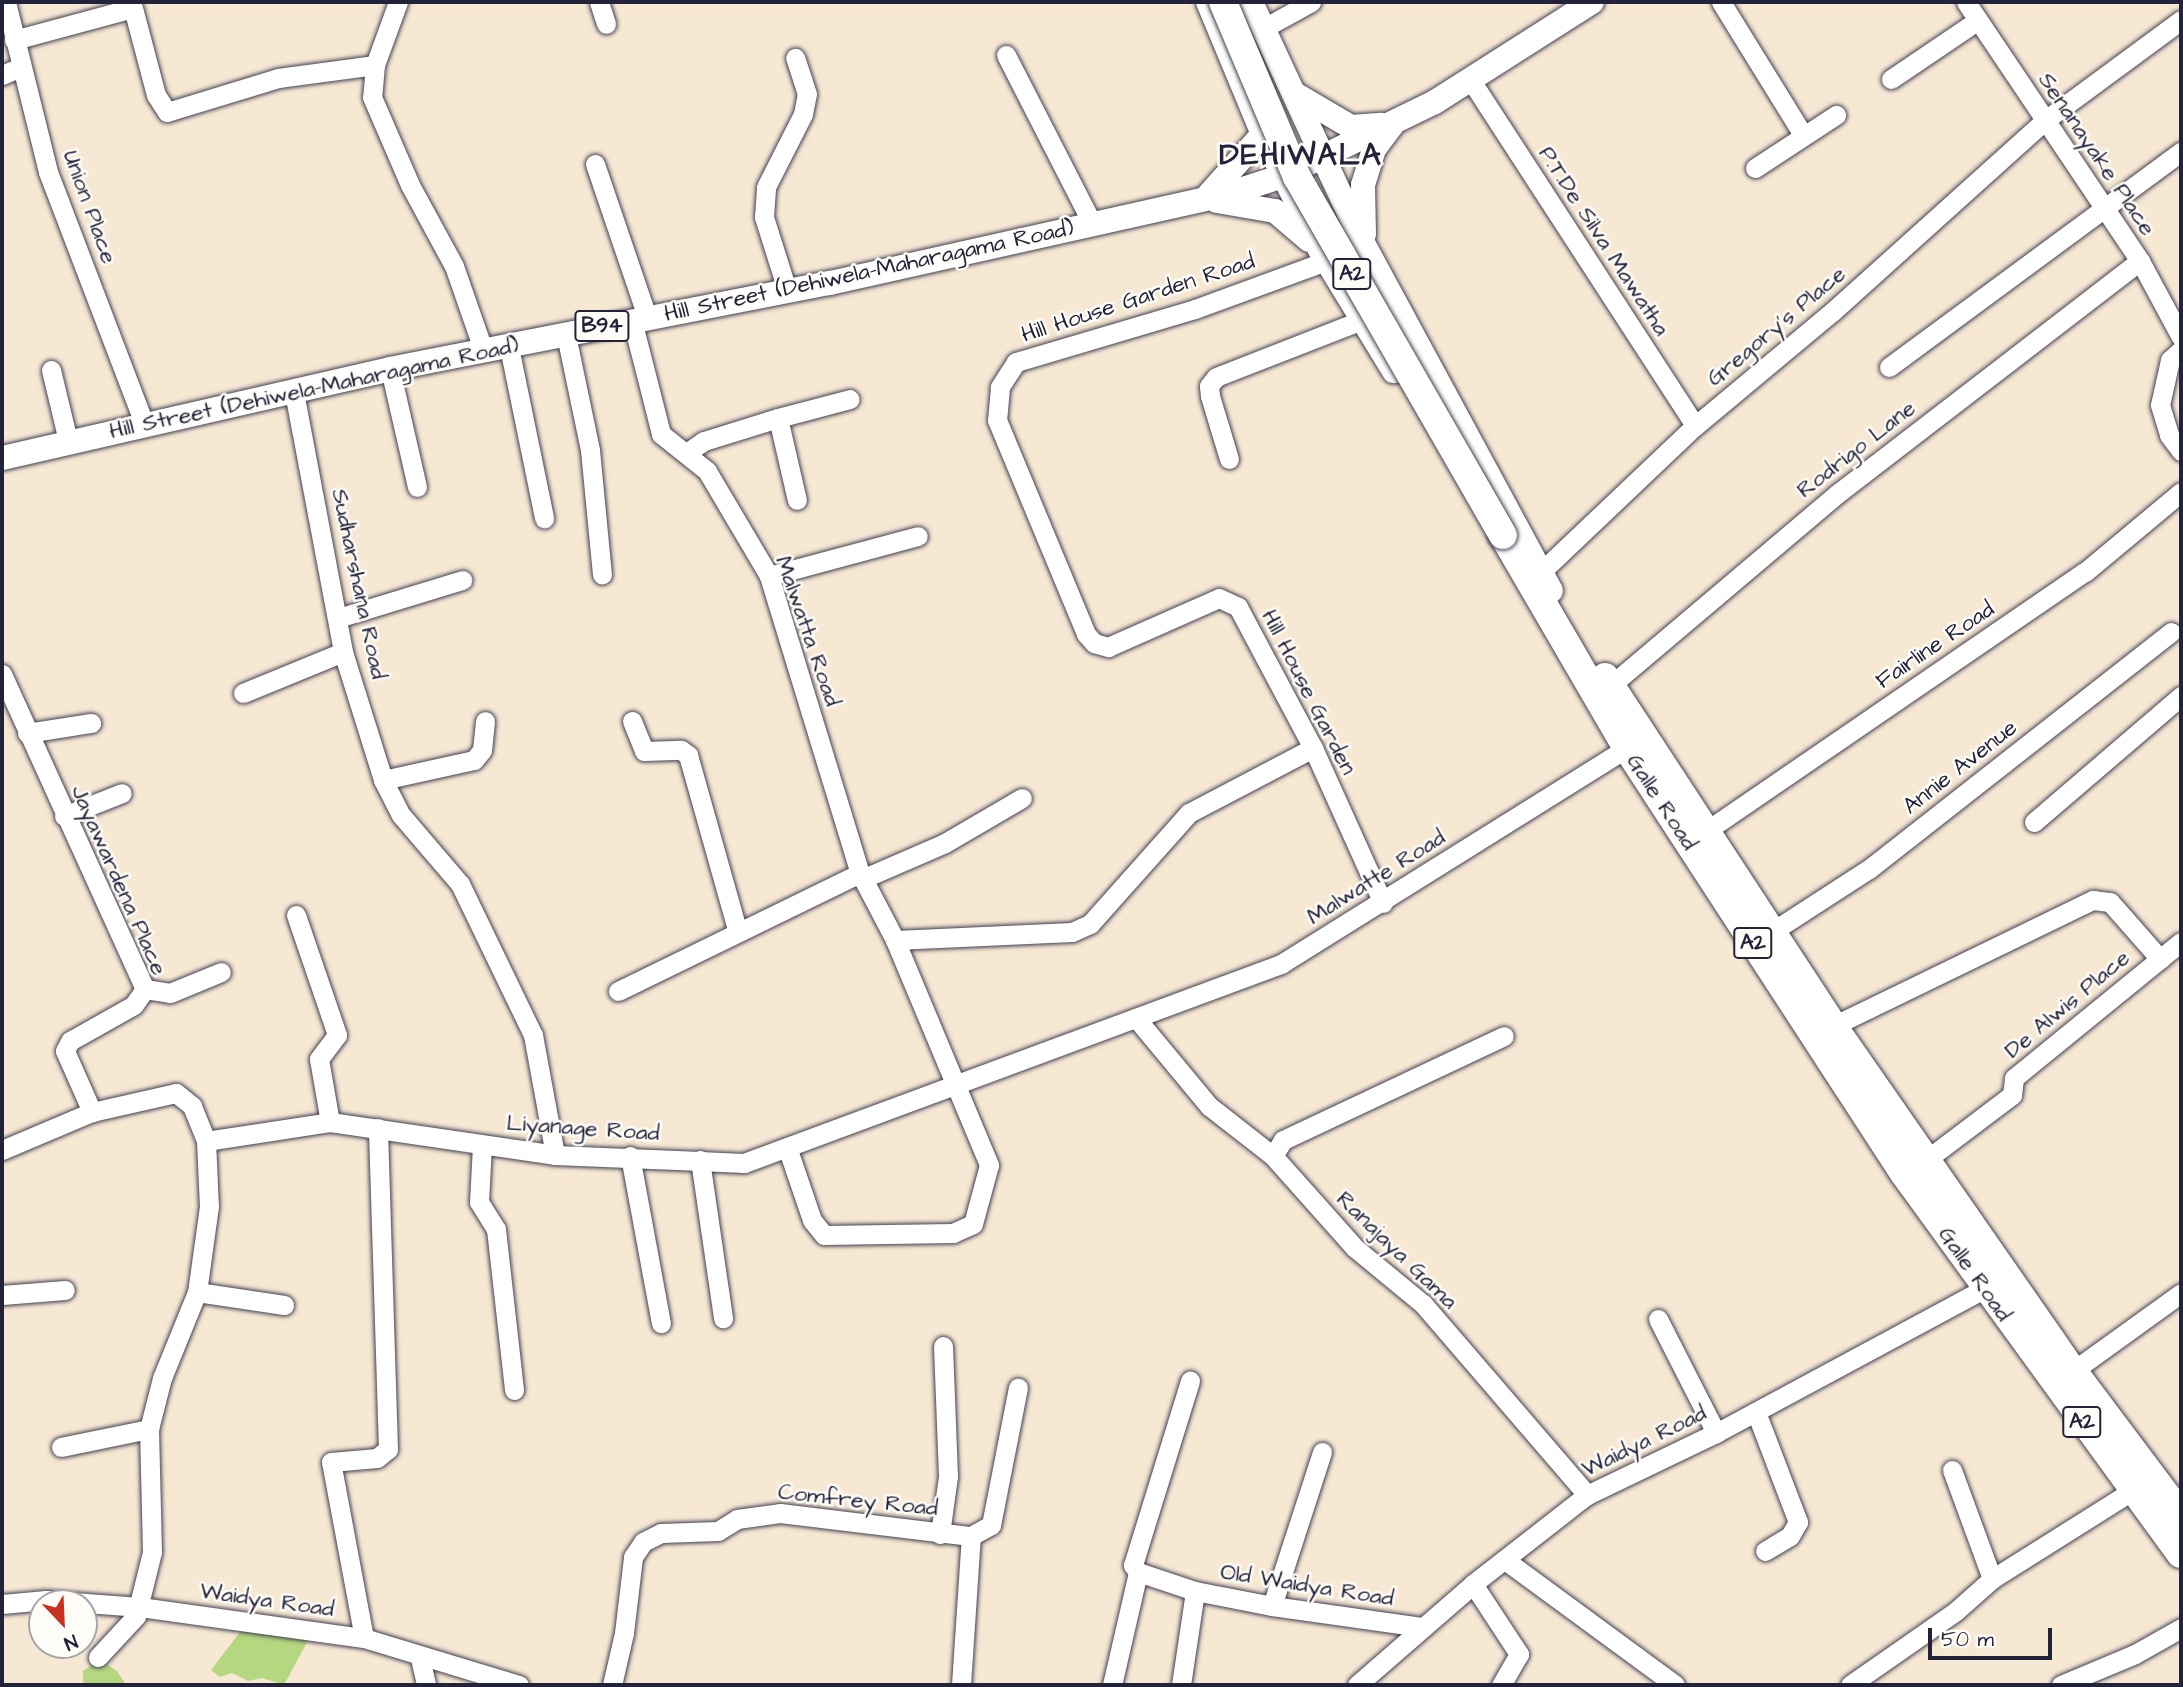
<!DOCTYPE html>
<html>
<head>
<meta charset="utf-8">
<style>
  body { margin:0 }
  #map { position:relative; width:2183px; height:1687px; overflow:hidden; background:#f7e8d4; font-family:"Architects Daughter",sans-serif }
  div>[style] { position:absolute }
  [style*='--x'] { left:calc(var(--x)*1px); top:calc(var(--y)*1px); width:calc(var(--w)*1px); rotate:calc(var(--a)*1deg) }
  .green>* { inset:0; background:#b5d780 }
  .roads { filter:drop-shadow(0 0 2px #424052) drop-shadow(0 0 2px #424052) }
  .minor>* { height:19px; margin:-9.5px; padding:0 9.5px; transform-origin:9.5px; border-radius:9.5px; background:#fff }
  .major>* { height:24px; margin:-12px; padding:0 12px; transform-origin:12px; border-radius:12px; background:#fff }
  .highway>* { height:28px; margin:-14px; padding:0 14px; transform-origin:14px; border-radius:14px; background:#fff }
  .bridges { filter:drop-shadow(0 0 2px #424052) drop-shadow(0 0 2px #424052) }
  .highway-bridge>* { height:28px; margin:-14px; padding:0 14px; transform-origin:14px; border-radius:14px; background:#fff }
  span { translate:-50% -50%; white-space:nowrap; text-align:center; line-height:1.15; -webkit-text-stroke:5px #fdfcf7; paint-order:stroke }
  .shield-label span { padding:2px 5px; background:#fdfcf7; border:2px solid; border-radius:5px; -webkit-text-stroke-width:0 }
  .shield-label { font-size:21px; color:#22223b; font-weight:700 }
  .street-label { font-size:23px; color:#22223b }
  .district-label { font-size:30px; color:#22223b; font-weight:700; letter-spacing:2px }
  .frame { position:absolute; inset:0; border:4px solid #22223b; pointer-events:none }
  .north { position:absolute; left:28px; top:1589px; width:70px; height:70px; box-sizing:border-box; background:#fdfcf7; border:2px solid #a5a5ac; border-radius:50%; rotate:157deg; font-size:19px; font-weight:700; line-height:28px; text-align:center; color:#22223b }
  .north::after { content:''; display:block; margin:auto; width:24px; height:32px; background:#c8321e; clip-path:polygon(50% 0,100% 100%,50% 72%,0 100%) }
  .scale { position:absolute; left:1928px; top:1628px; width:124px; height:32px; box-sizing:border-box; border:4px solid #22223b; border-top:0; padding-left:9px; font-size:21px; line-height:24px; white-space:nowrap; color:#22223b; -webkit-text-stroke:5px #fdfcf7; paint-order:stroke }
</style>
</head>
<body>
<div id="map">
  <div class="green">
    <div style="clip-path:polygon(247px 1623px,312px 1633px,284px 1685px,262px 1678px,248px 1681px,232px 1673px,220px 1677px,211px 1670px)"></div>
    <div style="clip-path:polygon(100px 1660px,117px 1671px,126px 1685px,83px 1685px,83px 1671px)"></div>
  </div>
  <div class="roads">
    <div class="minor">
      <div style="--x:6;--y:2;--w:175;--a:76.1"></div>
      <div style="--x:48;--y:172;--w:270;--a:69.1"></div>
      <div style="--x:398;--y:2;--w:67;--a:110.1"></div>
      <div style="--x:375;--y:65;--w:32;--a:95"></div>
      <div style="--x:372;--y:97;--w:96;--a:66.6"></div>
      <div style="--x:410;--y:185;--w:92;--a:61.5"></div>
      <div style="--x:454;--y:266;--w:91;--a:70.8"></div>
      <div style="--x:599;--y:2;--w:23;--a:72"></div>
      <div style="--x:1721;--y:2;--w:156;--a:58.3"></div>
      <div style="--x:1966;--y:2;--w:312;--a:56.1"></div>
      <div style="--x:2140;--y:261;--w:86;--a:61.7"></div>
      <div style="--x:1264;--y:28;--w:54;--a:-29"></div>
      <div style="--x:14;--y:40;--w:123;--a:-15.1"></div>
      <div style="--x:133;--y:8;--w:90;--a:75.2"></div>
      <div style="--x:156;--y:95;--w:20;--a:57"></div>
      <div style="--x:167;--y:112;--w:116;--a:-17"></div>
      <div style="--x:278;--y:78;--w:98;--a:-7.6"></div>
      <div style="--x:1006;--y:55;--w:191;--a:62.9"></div>
      <div style="--x:2;--y:75;--w:21;--a:-23"></div>
      <div style="--x:1891;--y:79;--w:105;--a:-34.1"></div>
      <div style="--x:1472;--y:82;--w:410;--a:57"></div>
      <div style="--x:595;--y:164;--w:162;--a:71.2"></div>
      <div style="--x:1755;--y:168;--w:97;--a:-33.2"></div>
      <div style="--x:1326;--y:261;--w:140;--a:159.9"></div>
      <div style="--x:1195;--y:309;--w:187;--a:163.5"></div>
      <div style="--x:1016;--y:362;--w:30;--a:123"></div>
      <div style="--x:1000;--y:387;--w:33;--a:95"></div>
      <div style="--x:997;--y:420;--w:232;--a:67.4"></div>
      <div style="--x:1086;--y:634;--w:12;--a:48"></div>
      <div style="--x:1094;--y:643;--w:15;--a:16"></div>
      <div style="--x:1108;--y:647;--w:121;--a:-23.8"></div>
      <div style="--x:1219;--y:598;--w:21;--a:25"></div>
      <div style="--x:1238;--y:607;--w:160;--a:62"></div>
      <div style="--x:1313;--y:748;--w:170;--a:65.7"></div>
      <div style="--x:787;--y:290;--w:77;--a:-107.5"></div>
      <div style="--x:764;--y:217;--w:30;--a:-86"></div>
      <div style="--x:766;--y:187;--w:82;--a:-63.1"></div>
      <div style="--x:803;--y:114;--w:20;--a:-79"></div>
      <div style="--x:807;--y:94;--w:38;--a:-108"></div>
      <div style="--x:632;--y:320;--w:118;--a:75.7"></div>
      <div style="--x:661;--y:434;--w:59;--a:38.8"></div>
      <div style="--x:707;--y:471;--w:122;--a:59.4"></div>
      <div style="--x:769;--y:576;--w:311;--a:73"></div>
      <div style="--x:860;--y:873;--w:76;--a:62.4"></div>
      <div style="--x:895;--y:940;--w:244;--a:67.3"></div>
      <div style="--x:989;--y:1165;--w:61;--a:105.2"></div>
      <div style="--x:973;--y:1224;--w:22;--a:156"></div>
      <div style="--x:953;--y:1233;--w:129;--a:179.1"></div>
      <div style="--x:824;--y:1235;--w:19;--a:-129"></div>
      <div style="--x:812;--y:1220;--w:77;--a:-108.9"></div>
      <div style="--x:566;--y:335;--w:117;--a:78.2"></div>
      <div style="--x:590;--y:450;--w:125;--a:84.5"></div>
      <div style="--x:509;--y:347;--w:175;--a:78.4"></div>
      <div style="--x:2181;--y:350;--w:15;--a:138"></div>
      <div style="--x:2170;--y:360;--w:46;--a:102.5"></div>
      <div style="--x:2160;--y:405;--w:31;--a:73"></div>
      <div style="--x:2169;--y:435;--w:20;--a:53"></div>
      <div style="--x:1889;--y:367;--w:363;--a:-36.4"></div>
      <div style="--x:390;--y:369;--w:121;--a:77.1"></div>
      <div style="--x:51;--y:370;--w:73;--a:76.5"></div>
      <div style="--x:294;--y:392;--w:265;--a:79.3"></div>
      <div style="--x:343;--y:652;--w:134;--a:72.6"></div>
      <div style="--x:383;--y:780;--w:39;--a:63"></div>
      <div style="--x:401;--y:815;--w:91;--a:49.5"></div>
      <div style="--x:460;--y:884;--w:168;--a:64.2"></div>
      <div style="--x:533;--y:1035;--w:122;--a:79.6"></div>
      <div style="--x:778;--y:418;--w:74;--a:-14.8"></div>
      <div style="--x:688;--y:452;--w:19;--a:-35"></div>
      <div style="--x:704;--y:441;--w:77;--a:-17.3"></div>
      <div style="--x:778;--y:418;--w:84;--a:77"></div>
      <div style="--x:1229;--y:459;--w:66;--a:-106.8"></div>
      <div style="--x:1210;--y:396;--w:10;--a:-96"></div>
      <div style="--x:1209;--y:386;--w:11;--a:-52"></div>
      <div style="--x:1216;--y:377;--w:157;--a:-21.3"></div>
      <div style="--x:1543;--y:570;--w:209;--a:-43.5"></div>
      <div style="--x:1695;--y:426;--w:178;--a:-39.8"></div>
      <div style="--x:1832;--y:312;--w:285;--a:-42"></div>
      <div style="--x:2044;--y:121;--w:170;--a:-36.4"></div>
      <div style="--x:769;--y:576;--w:154;--a:-15"></div>
      <div style="--x:338;--y:618;--w:130;--a:-17"></div>
      <div style="--x:2;--y:674;--w:346;--a:65.6"></div>
      <div style="--x:145;--y:989;--w:19;--a:125"></div>
      <div style="--x:134;--y:1005;--w:73;--a:150.6"></div>
      <div style="--x:70;--y:1041;--w:11;--a:117"></div>
      <div style="--x:65;--y:1051;--w:67;--a:66.1"></div>
      <div style="--x:1611;--y:685;--w:296;--a:-40.2"></div>
      <div style="--x:1837;--y:494;--w:382;--a:-37.6"></div>
      <div style="--x:243;--y:693;--w:108;--a:-22.3"></div>
      <div style="--x:632;--y:721;--w:32;--a:68"></div>
      <div style="--x:644;--y:751;--w:37;--a:-2"></div>
      <div style="--x:681;--y:750;--w:9;--a:36"></div>
      <div style="--x:688;--y:755;--w:181;--a:74.3"></div>
      <div style="--x:27;--y:733;--w:65;--a:-8.9"></div>
      <div style="--x:383;--y:780;--w:93;--a:-12.4"></div>
      <div style="--x:474;--y:760;--w:13;--a:-51"></div>
      <div style="--x:482;--y:750;--w:29;--a:-84"></div>
      <div style="--x:64;--y:816;--w:62;--a:-21.6"></div>
      <div style="--x:2034;--y:822;--w:194;--a:-40.6"></div>
      <div style="--x:1709;--y:829;--w:455;--a:-34.4"></div>
      <div style="--x:2085;--y:572;--w:125;--a:-39.8"></div>
      <div style="--x:862;--y:879;--w:90;--a:-23.4"></div>
      <div style="--x:945;--y:843;--w:89;--a:-30.3"></div>
      <div style="--x:296;--y:915;--w:127;--a:71.1"></div>
      <div style="--x:337;--y:1035;--w:30;--a:127"></div>
      <div style="--x:319;--y:1059;--w:64;--a:80.1"></div>
      <div style="--x:1773;--y:931;--w:114;--a:-32.9"></div>
      <div style="--x:1869;--y:869;--w:384;--a:-38.1"></div>
      <div style="--x:895;--y:940;--w:177;--a:-2.6"></div>
      <div style="--x:1072;--y:932;--w:20;--a:-24"></div>
      <div style="--x:1090;--y:924;--w:149;--a:-48.3"></div>
      <div style="--x:1189;--y:813;--w:140;--a:-27.7"></div>
      <div style="--x:145;--y:989;--w:25;--a:9"></div>
      <div style="--x:170;--y:993;--w:55;--a:-22.4"></div>
      <div style="--x:618;--y:991;--w:269;--a:-26"></div>
      <div style="--x:1136;--y:1018;--w:114;--a:50.3"></div>
      <div style="--x:1209;--y:1106;--w:81;--a:38"></div>
      <div style="--x:1273;--y:1156;--w:123;--a:48.3"></div>
      <div style="--x:1355;--y:1248;--w:88;--a:39.5"></div>
      <div style="--x:1423;--y:1304;--w:252;--a:49.3"></div>
      <div style="--x:1833;--y:1026;--w:289;--a:-25.9"></div>
      <div style="--x:2093;--y:900;--w:17;--a:7"></div>
      <div style="--x:2110;--y:902;--w:76;--a:48.7"></div>
      <div style="--x:206;--y:1141;--w:125;--a:-8.7"></div>
      <div style="--x:330;--y:1122;--w:227;--a:8.3"></div>
      <div style="--x:555;--y:1155;--w:189;--a:2.4"></div>
      <div style="--x:744;--y:1163;--w:573;--a:-20.33"></div>
      <div style="--x:1281;--y:964;--w:408;--a:-32"></div>
      <div style="--x:482;--y:1145;--w:57;--a:93"></div>
      <div style="--x:479;--y:1202;--w:32;--a:58"></div>
      <div style="--x:496;--y:1229;--w:162;--a:83.6"></div>
      <div style="--x:2;--y:1150;--w:98;--a:-22.9"></div>
      <div style="--x:92;--y:1112;--w:86;--a:-12.7"></div>
      <div style="--x:176;--y:1093;--w:21;--a:39"></div>
      <div style="--x:192;--y:1106;--w:38;--a:68"></div>
      <div style="--x:206;--y:1141;--w:65;--a:87.4"></div>
      <div style="--x:209;--y:1206;--w:87;--a:97.9"></div>
      <div style="--x:197;--y:1292;--w:93;--a:112.1"></div>
      <div style="--x:162;--y:1378;--w:53;--a:104.3"></div>
      <div style="--x:149;--y:1429;--w:123;--a:88.6"></div>
      <div style="--x:152;--y:1552;--w:66;--a:104"></div>
      <div style="--x:136;--y:1616;--w:56;--a:132.8"></div>
      <div style="--x:630;--y:1156;--w:170;--a:79.5"></div>
      <div style="--x:1273;--y:1156;--w:19;--a:-58"></div>
      <div style="--x:1283;--y:1140;--w:244;--a:-25.2"></div>
      <div style="--x:700;--y:1160;--w:160;--a:81.7"></div>
      <div style="--x:1926;--y:1160;--w:108;--a:-37.1"></div>
      <div style="--x:2012;--y:1095;--w:17;--a:-83"></div>
      <div style="--x:2014;--y:1078;--w:215;--a:-39.2"></div>
      <div style="--x:197;--y:1292;--w:88;--a:8.5"></div>
      <div style="--x:2;--y:1295;--w:63;--a:-4.5"></div>
      <div style="--x:1658;--y:1319;--w:128;--a:63"></div>
      <div style="--x:2073;--y:1371;--w:133;--a:-35.8"></div>
      <div style="--x:1756;--y:1412;--w:118;--a:69.1"></div>
      <div style="--x:1798;--y:1522;--w:16;--a:120"></div>
      <div style="--x:1790;--y:1536;--w:29;--a:149"></div>
      <div style="--x:61;--y:1447;--w:90;--a:-11.6"></div>
      <div style="--x:1952;--y:1470;--w:116;--a:69.8"></div>
      <div style="--x:940;--y:1534;--w:59;--a:-82.1"></div>
      <div style="--x:948;--y:1476;--w:130;--a:-92.2"></div>
      <div style="--x:1505;--y:1560;--w:211;--a:36.3"></div>
      <div style="--x:1138;--y:1572;--w:60;--a:18.4"></div>
      <div style="--x:1195;--y:1591;--w:78;--a:11"></div>
      <div style="--x:1272;--y:1606;--w:151;--a:8"></div>
      <div style="--x:1473;--y:1584;--w:84;--a:56.7"></div>
      <div style="--x:1519;--y:1654;--w:36;--a:120"></div>
      <div style="--x:2;--y:1604;--w:44;--a:-5.2"></div>
      <div style="--x:46;--y:1600;--w:94;--a:4.3"></div>
      <div style="--x:140;--y:1607;--w:226;--a:7.9"></div>
      <div style="--x:364;--y:1638;--w:162;--a:16.9"></div>
      <div style="--x:1272;--y:1606;--w:162;--a:-72"></div>
      <div style="--x:364;--y:1638;--w:179;--a:-100.6"></div>
      <div style="--x:331;--y:1462;--w:46;--a:-5"></div>
      <div style="--x:377;--y:1458;--w:14;--a:-39"></div>
      <div style="--x:388;--y:1449;--w:321;--a:-91.8"></div>
      <div style="--x:420;--y:1658;--w:28;--a:77"></div>
      <div style="--x:612;--y:1685;--w:53;--a:-77"></div>
      <div style="--x:624;--y:1633;--w:77;--a:-83.2"></div>
      <div style="--x:633;--y:1557;--w:18;--a:-56"></div>
      <div style="--x:643;--y:1542;--w:20;--a:-27"></div>
      <div style="--x:661;--y:1533;--w:57;--a:-2"></div>
      <div style="--x:718;--y:1531;--w:22;--a:-32"></div>
      <div style="--x:737;--y:1519;--w:43;--a:-7.9"></div>
      <div style="--x:780;--y:1513;--w:192;--a:6.9"></div>
      <div style="--x:971;--y:1536;--w:23;--a:-29"></div>
      <div style="--x:991;--y:1525;--w:140;--a:-78.9"></div>
      <div style="--x:961;--y:1685;--w:149;--a:-86.2"></div>
      <div style="--x:1112;--y:1685;--w:116;--a:-77"></div>
      <div style="--x:1138;--y:1572;--w:9;--a:-126"></div>
      <div style="--x:1133;--y:1565;--w:193;--a:-72.8"></div>
      <div style="--x:1181;--y:1685;--w:95;--a:-81.5"></div>
      <div style="--x:1357;--y:1685;--w:154;--a:-41"></div>
      <div style="--x:1473;--y:1584;--w:145;--a:-38"></div>
      <div style="--x:1587;--y:1495;--w:143;--a:-25.7"></div>
      <div style="--x:1716;--y:1433;--w:320;--a:-28.3"></div>
      <div style="--x:1850;--y:1685;--w:129;--a:-34.9"></div>
      <div style="--x:1956;--y:1611;--w:48;--a:-41.6"></div>
      <div style="--x:1992;--y:1579;--w:165;--a:-32.2"></div>
      <div style="--x:2061;--y:1685;--w:80;--a:-22.7"></div>
      <div style="--x:2135;--y:1654;--w:53;--a:-29.5"></div>
    </div>
    <div class="major">
      <div style="--x:1208;--y:2;--w:143;--a:67.4"></div>
      <div style="--x:1263;--y:134;--w:129;--a:63.8"></div>
      <div style="--x:1320;--y:250;--w:142;--a:58.6"></div>
      <div style="--x:1251;--y:2;--w:268;--a:65.1"></div>
      <div style="--x:1364;--y:245;--w:393;--a:61.6"></div>
      <div style="--x:1295;--y:94;--w:65;--a:30.5"></div>
      <div style="--x:1351;--y:127;--w:31;--a:-4"></div>
      <div style="--x:1206;--y:198;--w:86;--a:-48.3"></div>
      <div style="--x:1217;--y:201;--w:59;--a:9.8"></div>
      <div style="--x:1275;--y:211;--w:45;--a:40.5"></div>
      <div style="--x:1364;--y:234;--w:49;--a:-91.2"></div>
      <div style="--x:1363;--y:185;--w:38;--a:-73"></div>
      <div style="--x:1374;--y:149;--w:31;--a:-53"></div>
      <div style="--x:2;--y:458;--w:398;--a:-12.9"></div>
      <div style="--x:390;--y:369;--w:448;--a:-11.1"></div>
      <div style="--x:830;--y:283;--w:411;--a:-12.6"></div>
      <div style="--x:1231;--y:193;--w:55;--a:-18.1"></div>
      <div style="--x:1283;--y:176;--w:169;--a:-26"></div>
      <div style="--x:1435;--y:102;--w:186;--a:-32.5"></div>
    </div>
    <div class="highway">
      <div style="--x:1503;--y:535;--w:246;--a:59.8"></div>
      <div style="--x:1627;--y:748;--w:506;--a:56.94"></div>
      <div style="--x:1903;--y:1172;--w:472;--a:54"></div>
      <div style="--x:1605;--y:677;--w:417;--a:56.8"></div>
      <div style="--x:1833;--y:1026;--w:420;--a:55.2"></div>
      <div style="--x:2073;--y:1371;--w:180;--a:53.1"></div>
    </div>
  </div>
  <div class="bridges">
    <div class="highway-bridge">
      <div style="--x:1223;--y:2;--w:190;--a:67.1"></div>
      <div style="--x:1297;--y:177;--w:413;--a:60.1"></div>
    </div>
  </div>
  <div class="shield-label">
    <span style="left:1352px;top:274px">A2</span>
    <span style="left:602px;top:326px">B94</span>
    <span style="left:1753px;top:943px">A2</span>
    <span style="left:2082px;top:1422px">A2</span>
  </div>
  <div class="street-label">
    <span style="left:2097px;top:154px;rotate:56deg">Senanayake Place</span>
    <span style="left:90px;top:207px;rotate:70deg">Union Place</span>
    <span style="left:1604px;top:241px;rotate:57deg">P.T.De Silva Mawatha</span>
    <span style="left:869px;top:271px;rotate:-12deg">Hill Street (Dehiwela-Maharagama Road)</span>
    <span style="left:1138px;top:298px;rotate:-18deg">Hill House Garden Road</span>
    <span style="left:1776px;top:326px;rotate:-40deg">Gregory's Place</span>
    <span style="left:314px;top:388px;rotate:-12deg">Hill Street (Dehiwela-Maharagama Road)</span>
    <span style="left:1856px;top:449px;rotate:-38deg">Rodrigo Lane</span>
    <span style="left:359px;top:584px;rotate:78deg">Sudharshana Road</span>
    <span style="left:808px;top:631px;rotate:71deg">Malwatta Road</span>
    <span style="left:1935px;top:645px;rotate:-34deg">Fairline Road</span>
    <span style="left:1309px;top:692px;rotate:63deg">Hill House Garden</span>
    <span style="left:1960px;top:767px;rotate:-38deg">Annie Avenue</span>
    <span style="left:1662px;top:802px;rotate:57deg">Galle Road</span>
    <span style="left:1376px;top:877px;rotate:-32deg">Malwatte Road</span>
    <span style="left:119px;top:880px;rotate:66deg">Jayawardena Place</span>
    <span style="left:2067px;top:1004px;rotate:-40deg">De Alwis Place</span>
    <span style="left:583px;top:1128px;rotate:4deg">Liyanage Road</span>
    <span style="left:1397px;top:1250px;rotate:44deg">Ranajaya Gama</span>
    <span style="left:1975px;top:1274px;rotate:55deg">Galle Road</span>
    <span style="left:1644px;top:1441px;rotate:-26deg">Waidya Road</span>
    <span style="left:858px;top:1500px;rotate:6deg">Comfrey Road</span>
    <span style="left:1307px;top:1585px;rotate:9deg">Old Waidya Road</span>
    <span style="left:267px;top:1600px;rotate:8deg">Waidya Road</span>
  </div>
  <div class="district-label">
    <span style="left:1301px;top:155px">DEHIWALA</span>
  </div>
  <div class="frame"></div>
  <div class="north">N</div>
  <div class="scale">50 m</div>
</div>
</body>
</html>
